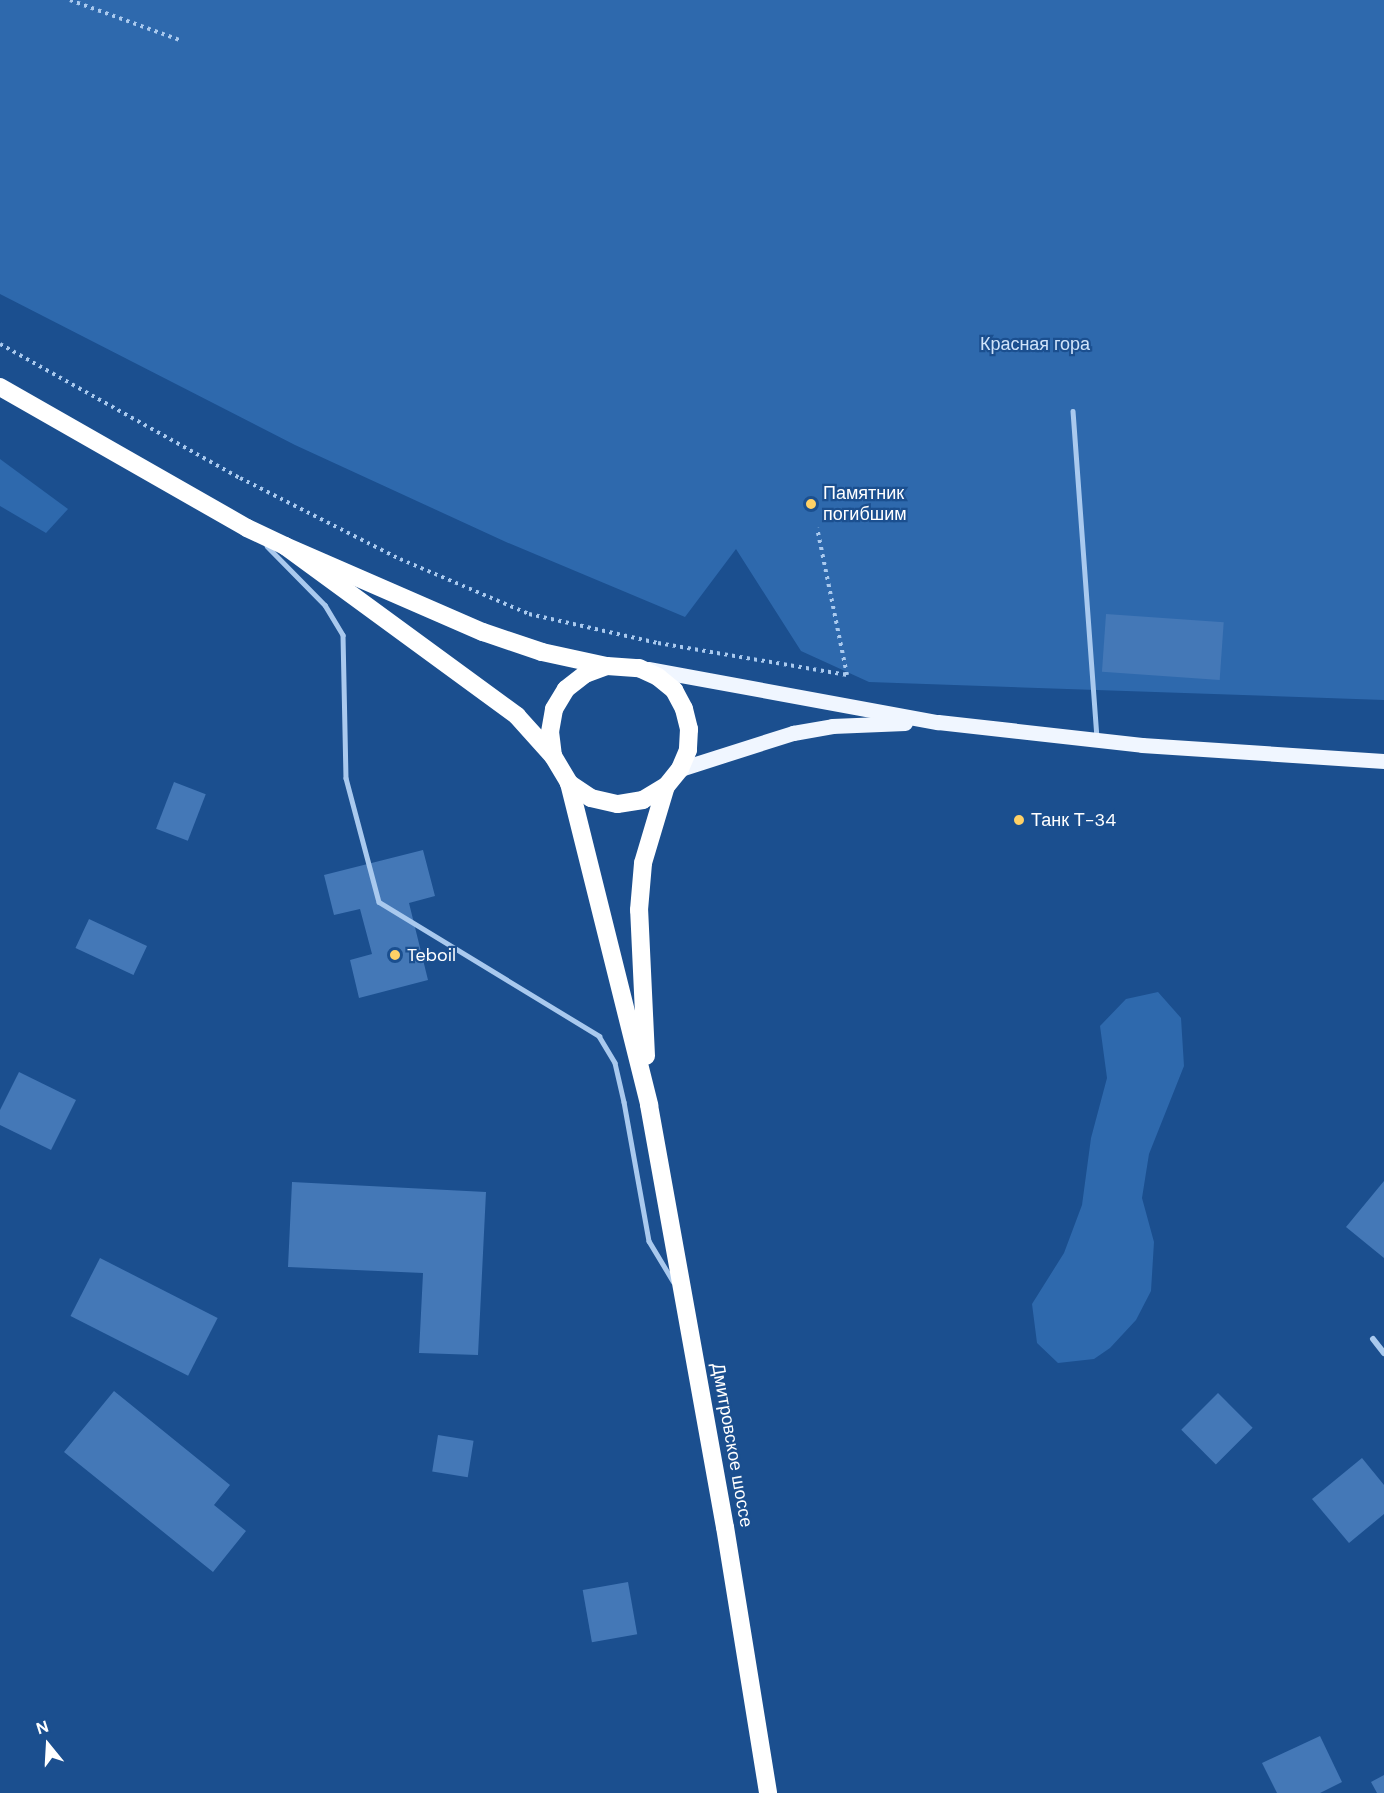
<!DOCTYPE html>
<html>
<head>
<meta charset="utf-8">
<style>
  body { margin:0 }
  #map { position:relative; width:1384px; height:1793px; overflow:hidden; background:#1b4f8f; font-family:"DM Sans",sans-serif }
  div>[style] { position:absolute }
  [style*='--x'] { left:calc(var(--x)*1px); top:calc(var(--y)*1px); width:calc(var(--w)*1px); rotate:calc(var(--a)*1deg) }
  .green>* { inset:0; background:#2e69ad }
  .building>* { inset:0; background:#4478b7; transform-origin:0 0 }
  .path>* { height:4px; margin-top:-2px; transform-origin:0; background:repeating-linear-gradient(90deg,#a9c9ee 0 3px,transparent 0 7.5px) }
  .lane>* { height:4.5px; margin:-2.25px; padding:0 2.25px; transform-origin:2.25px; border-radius:2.25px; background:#a9c9ee }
  .street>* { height:6px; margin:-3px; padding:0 3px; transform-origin:3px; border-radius:3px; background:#a9c9ee }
  .primary>* { height:15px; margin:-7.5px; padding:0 7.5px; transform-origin:7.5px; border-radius:7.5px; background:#f0f6ff }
  .highway>* { height:18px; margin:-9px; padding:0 9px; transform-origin:9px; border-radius:9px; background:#fff }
  .dots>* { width:16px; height:16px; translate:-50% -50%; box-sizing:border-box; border:3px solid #1b4f8f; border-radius:50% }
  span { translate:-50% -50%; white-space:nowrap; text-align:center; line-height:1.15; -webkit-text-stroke:4.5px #1b4f8f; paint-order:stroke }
  .park-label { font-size:18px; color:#cfe3fa }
  .poi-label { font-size:18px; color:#fff }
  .left { translate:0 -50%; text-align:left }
  .street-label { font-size:18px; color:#fff }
  .north { position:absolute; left:18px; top:1715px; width:60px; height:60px; -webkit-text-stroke:4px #1b4f8f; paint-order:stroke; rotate:342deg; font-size:16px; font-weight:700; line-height:24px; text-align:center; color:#fff }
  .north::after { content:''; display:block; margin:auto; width:21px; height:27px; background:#fff; clip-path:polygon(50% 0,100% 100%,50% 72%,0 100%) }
</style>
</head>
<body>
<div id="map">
  <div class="green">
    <div style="clip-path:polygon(0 0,1384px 0,1384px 700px,869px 682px,801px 651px,736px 549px,685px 617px,506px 542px,295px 445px,0 294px)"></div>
    <div style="clip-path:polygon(0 459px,68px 509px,46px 533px,0 506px)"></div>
    <div style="clip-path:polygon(1158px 992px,1181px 1018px,1184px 1066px,1149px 1154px,1142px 1198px,1154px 1242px,1151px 1291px,1136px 1320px,1110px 1348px,1094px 1359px,1058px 1363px,1037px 1343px,1032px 1304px,1064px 1253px,1082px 1205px,1091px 1138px,1107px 1078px,1100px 1026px,1126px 999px)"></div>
  </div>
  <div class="building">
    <div style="left:1106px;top:614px;width:118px;height:58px;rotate:4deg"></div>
    <div style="left:174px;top:782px;width:34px;height:50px;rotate:21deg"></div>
    <div style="clip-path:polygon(423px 850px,435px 896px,409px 903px,428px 980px,359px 998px,350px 960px,372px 954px,360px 909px,334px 915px,324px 875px)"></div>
    <div style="left:89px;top:919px;width:64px;height:32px;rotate:25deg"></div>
    <div style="clip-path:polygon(19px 1072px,76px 1100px,51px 1150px,0 1125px,0 1110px)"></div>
    <div style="clip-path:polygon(1384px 1181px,1384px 1258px,1346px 1227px)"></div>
    <div style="clip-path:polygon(292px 1182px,486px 1192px,478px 1355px,419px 1353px,423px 1273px,288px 1267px)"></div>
    <div style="left:100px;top:1258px;width:132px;height:65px;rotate:27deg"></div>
    <div style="clip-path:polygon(114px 1391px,230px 1485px,214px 1505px,246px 1531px,213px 1572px,64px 1452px)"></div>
    <div style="left:1218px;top:1393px;width:49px;height:52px;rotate:45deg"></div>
    <div style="left:438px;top:1435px;width:36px;height:37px;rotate:9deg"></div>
    <div style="clip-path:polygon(1362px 1458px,1384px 1485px,1384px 1514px,1349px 1543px,1312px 1499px)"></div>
    <div style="left:628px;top:1582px;width:53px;height:46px;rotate:80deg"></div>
    <div style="clip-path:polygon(1320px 1736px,1342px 1782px,1320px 1793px,1277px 1793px,1262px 1763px)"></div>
    <div style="clip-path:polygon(1384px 1775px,1384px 1793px,1377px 1793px,1371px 1782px)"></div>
  </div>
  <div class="path">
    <div style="--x:70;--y:0;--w:117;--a:20"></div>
    <div style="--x:0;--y:344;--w:275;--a:29.2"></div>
    <div style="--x:240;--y:478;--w:179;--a:26.9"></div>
    <div style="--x:400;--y:559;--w:140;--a:23.1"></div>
    <div style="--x:529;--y:614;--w:132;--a:12.7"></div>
    <div style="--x:658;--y:643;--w:192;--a:9.6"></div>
    <div style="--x:847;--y:675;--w:150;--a:-101.5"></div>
  </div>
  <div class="lane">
    <div style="--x:1073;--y:411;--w:327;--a:85.8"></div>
    <div style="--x:267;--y:546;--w:83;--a:45.5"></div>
    <div style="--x:325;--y:605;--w:35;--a:59"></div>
    <div style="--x:343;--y:635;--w:143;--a:88.8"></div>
    <div style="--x:346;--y:778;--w:128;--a:75.1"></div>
    <div style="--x:379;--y:902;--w:258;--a:31.3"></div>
    <div style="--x:599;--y:1036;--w:31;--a:59"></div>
    <div style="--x:615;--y:1063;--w:40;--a:77"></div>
    <div style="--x:624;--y:1102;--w:141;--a:79.8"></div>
    <div style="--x:649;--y:1241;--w:47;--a:59"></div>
  </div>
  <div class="street">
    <div style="--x:1373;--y:1339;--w:18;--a:52"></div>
  </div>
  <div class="primary">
    <div style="--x:648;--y:669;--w:295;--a:10.4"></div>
    <div style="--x:938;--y:722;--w:205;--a:6.4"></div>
    <div style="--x:1142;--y:745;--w:243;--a:3.8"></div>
    <div style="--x:680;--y:769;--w:119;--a:-17.7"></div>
    <div style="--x:793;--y:733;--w:40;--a:-10"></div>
    <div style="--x:832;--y:726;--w:73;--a:-2.4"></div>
  </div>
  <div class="highway">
    <div style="--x:0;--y:387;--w:284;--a:29.7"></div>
    <div style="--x:247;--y:528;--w:42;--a:25.3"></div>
    <div style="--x:285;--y:546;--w:216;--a:23.5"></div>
    <div style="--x:483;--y:632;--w:62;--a:18.7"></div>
    <div style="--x:542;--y:652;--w:66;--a:12.2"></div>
    <div style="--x:607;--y:666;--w:32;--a:4"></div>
    <div style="--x:639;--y:668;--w:21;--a:25"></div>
    <div style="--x:658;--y:677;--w:21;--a:39"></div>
    <div style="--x:674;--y:690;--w:21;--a:62"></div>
    <div style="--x:684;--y:709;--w:21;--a:76"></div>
    <div style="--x:689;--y:729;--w:21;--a:93"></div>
    <div style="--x:688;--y:750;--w:21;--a:113"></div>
    <div style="--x:680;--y:769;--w:22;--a:129"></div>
    <div style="--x:666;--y:786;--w:27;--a:149"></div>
    <div style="--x:643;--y:800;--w:26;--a:171"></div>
    <div style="--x:617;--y:804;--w:27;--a:-167"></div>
    <div style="--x:591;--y:798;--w:27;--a:-146"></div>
    <div style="--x:285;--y:546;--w:288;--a:36.2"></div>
    <div style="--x:517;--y:716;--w:54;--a:48"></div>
    <div style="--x:553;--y:756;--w:31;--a:59"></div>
    <div style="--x:569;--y:783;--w:332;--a:76"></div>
    <div style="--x:649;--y:1105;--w:429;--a:79.8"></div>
    <div style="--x:725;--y:1527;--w:269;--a:80.8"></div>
    <div style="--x:553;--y:756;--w:24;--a:-97"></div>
    <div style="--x:550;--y:732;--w:23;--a:-80"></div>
    <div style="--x:554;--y:709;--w:23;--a:-59"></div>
    <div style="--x:566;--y:689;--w:24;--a:-38"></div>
    <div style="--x:585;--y:674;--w:23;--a:-20"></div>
    <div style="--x:646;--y:1056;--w:146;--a:-92.7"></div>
    <div style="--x:639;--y:910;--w:47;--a:-85.1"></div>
    <div style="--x:643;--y:863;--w:80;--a:-73.4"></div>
  </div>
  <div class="dots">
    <div style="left:811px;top:504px;background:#ffd166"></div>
    <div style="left:1019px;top:820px;background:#ffd166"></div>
    <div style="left:395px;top:955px;background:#ffd166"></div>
  </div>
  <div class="park-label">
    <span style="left:1035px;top:344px">Красная гора</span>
  </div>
  <div class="poi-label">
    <span class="left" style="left:823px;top:504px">Памятник<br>погибшим</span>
    <span class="left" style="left:1031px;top:820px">Танк Т-34</span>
    <span class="left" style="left:407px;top:955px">Teboil</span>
  </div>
  <div class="street-label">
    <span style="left:732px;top:1445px;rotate:80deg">Дмитровское шоссе</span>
  </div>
  <div class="north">N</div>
</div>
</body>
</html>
